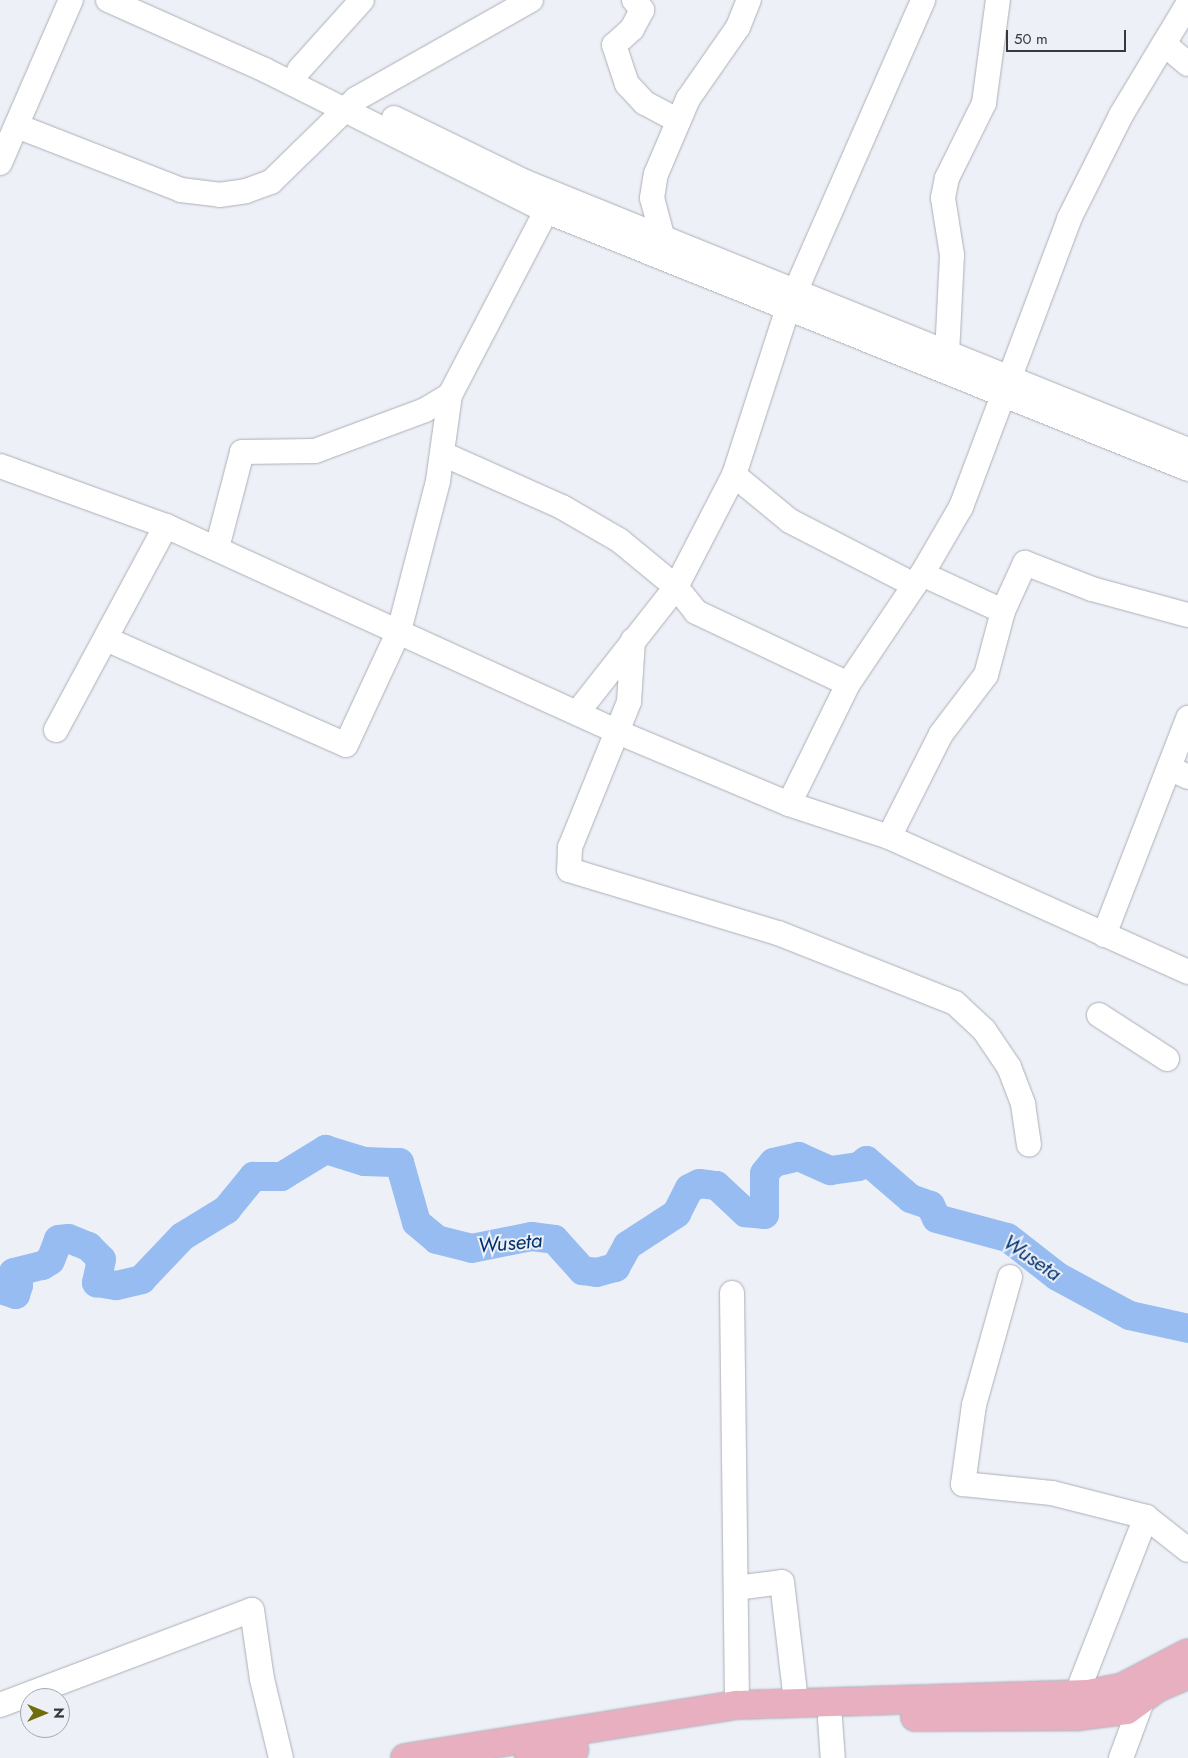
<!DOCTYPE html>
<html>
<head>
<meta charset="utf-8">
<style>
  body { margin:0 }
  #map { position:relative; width:1188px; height:1758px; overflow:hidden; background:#edf0f7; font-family:Jost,sans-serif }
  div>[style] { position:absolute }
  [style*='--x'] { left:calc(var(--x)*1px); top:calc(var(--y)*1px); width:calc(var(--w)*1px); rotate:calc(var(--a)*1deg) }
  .river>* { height:29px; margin:-14.5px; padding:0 14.5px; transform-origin:14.5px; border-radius:14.5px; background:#97bcf1 }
  .roads { filter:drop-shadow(0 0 1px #acafb6) drop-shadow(0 0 1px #acafb6) }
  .minor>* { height:24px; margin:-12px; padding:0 12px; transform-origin:12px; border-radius:12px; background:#fff }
  .major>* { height:28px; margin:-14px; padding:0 14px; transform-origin:14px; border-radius:14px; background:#e8afc1 }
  span { translate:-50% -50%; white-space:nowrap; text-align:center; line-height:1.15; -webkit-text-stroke:4px #edf0f7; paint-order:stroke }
  .water-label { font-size:21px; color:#02326e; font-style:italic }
  .north { position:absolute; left:20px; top:1688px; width:50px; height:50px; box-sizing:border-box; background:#edf0f7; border:1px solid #a5a7ac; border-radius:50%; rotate:90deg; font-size:14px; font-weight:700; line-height:20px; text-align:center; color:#38393c }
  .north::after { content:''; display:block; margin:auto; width:18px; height:22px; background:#6f6d0d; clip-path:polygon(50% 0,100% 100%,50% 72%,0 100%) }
  .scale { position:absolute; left:1006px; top:30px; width:120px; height:22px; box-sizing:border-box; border:2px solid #38393c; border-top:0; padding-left:6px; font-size:15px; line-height:18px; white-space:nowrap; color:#38393c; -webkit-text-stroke:4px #edf0f7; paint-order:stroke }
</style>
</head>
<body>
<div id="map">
  <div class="river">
    <div style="--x:0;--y:1289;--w:16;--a:18"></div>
    <div style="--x:15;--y:1294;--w:9;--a:-72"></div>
    <div style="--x:18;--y:1285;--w:9;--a:-139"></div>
    <div style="--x:11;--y:1279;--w:7;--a:-74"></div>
    <div style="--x:13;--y:1272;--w:30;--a:-14"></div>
    <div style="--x:42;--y:1265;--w:9;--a:-32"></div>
    <div style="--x:50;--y:1260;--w:22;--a:-69"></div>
    <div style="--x:58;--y:1239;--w:10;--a:-6"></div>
    <div style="--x:68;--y:1238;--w:22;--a:22"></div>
    <div style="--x:88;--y:1246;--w:18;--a:45"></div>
    <div style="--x:101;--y:1259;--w:24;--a:102"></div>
    <div style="--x:96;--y:1282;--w:20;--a:9"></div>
    <div style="--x:116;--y:1285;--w:26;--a:-13"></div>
    <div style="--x:141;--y:1279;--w:59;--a:-46.4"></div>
    <div style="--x:182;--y:1236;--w:52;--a:-31.5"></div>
    <div style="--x:226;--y:1209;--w:43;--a:-50.7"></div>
    <div style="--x:253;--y:1176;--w:28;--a:0"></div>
    <div style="--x:281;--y:1176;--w:52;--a:-31.5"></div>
    <div style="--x:325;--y:1149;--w:41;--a:17.1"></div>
    <div style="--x:364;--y:1161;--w:35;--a:2"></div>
    <div style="--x:399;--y:1162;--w:62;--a:74.2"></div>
    <div style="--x:416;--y:1222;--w:26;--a:40"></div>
    <div style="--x:436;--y:1239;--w:36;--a:14"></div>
    <div style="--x:471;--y:1248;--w:61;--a:-11.3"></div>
    <div style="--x:531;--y:1236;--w:23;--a:7"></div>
    <div style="--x:554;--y:1239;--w:42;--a:47.9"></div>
    <div style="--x:582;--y:1270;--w:14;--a:8"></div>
    <div style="--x:596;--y:1272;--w:20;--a:-15"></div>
    <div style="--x:615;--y:1267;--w:25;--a:-61"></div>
    <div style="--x:627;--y:1245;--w:59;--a:-33.1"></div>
    <div style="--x:676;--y:1213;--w:28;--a:-63"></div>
    <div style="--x:689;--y:1188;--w:11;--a:-27"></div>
    <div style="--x:699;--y:1183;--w:17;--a:7"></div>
    <div style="--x:716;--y:1185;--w:40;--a:43"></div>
    <div style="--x:745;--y:1212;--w:19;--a:6"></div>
    <div style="--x:764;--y:1214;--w:41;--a:-90"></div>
    <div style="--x:764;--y:1173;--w:14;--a:-51"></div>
    <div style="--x:773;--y:1162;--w:26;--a:-13"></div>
    <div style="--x:798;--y:1156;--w:35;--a:24"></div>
    <div style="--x:830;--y:1170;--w:28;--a:-8"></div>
    <div style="--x:858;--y:1166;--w:10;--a:-37"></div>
    <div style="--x:866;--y:1160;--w:58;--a:40.8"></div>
    <div style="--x:910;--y:1198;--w:21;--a:19"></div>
    <div style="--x:930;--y:1205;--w:14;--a:65"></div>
    <div style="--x:936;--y:1218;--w:73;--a:15"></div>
    <div style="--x:1007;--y:1237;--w:63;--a:38"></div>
    <div style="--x:1057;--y:1276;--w:82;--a:28.4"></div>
    <div style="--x:1129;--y:1315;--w:60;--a:12.4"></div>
  </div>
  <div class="roads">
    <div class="minor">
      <div style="--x:108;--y:0;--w:172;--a:24"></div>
      <div style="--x:265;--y:70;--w:314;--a:26.6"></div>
      <div style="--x:546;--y:211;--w:692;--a:21.89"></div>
      <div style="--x:634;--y:0;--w:13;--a:51"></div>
      <div style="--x:642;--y:10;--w:21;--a:118"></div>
      <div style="--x:632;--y:29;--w:24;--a:138"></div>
      <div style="--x:614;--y:45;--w:41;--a:71.6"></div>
      <div style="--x:627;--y:84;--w:26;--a:47"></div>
      <div style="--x:645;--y:103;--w:38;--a:28"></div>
      <div style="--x:1164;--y:44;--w:31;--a:40"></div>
      <div style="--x:299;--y:70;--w:94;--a:-48"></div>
      <div style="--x:394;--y:118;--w:146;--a:26"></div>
      <div style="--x:525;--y:182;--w:715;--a:22.01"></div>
      <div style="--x:17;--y:126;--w:176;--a:21.3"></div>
      <div style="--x:181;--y:190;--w:38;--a:7"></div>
      <div style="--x:219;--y:195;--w:27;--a:-8"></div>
      <div style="--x:246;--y:191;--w:27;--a:-20"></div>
      <div style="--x:271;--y:182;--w:119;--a:-44.3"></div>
      <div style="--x:356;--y:99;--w:201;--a:-29.5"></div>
      <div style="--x:0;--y:163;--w:178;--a:-66.5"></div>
      <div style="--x:663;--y:239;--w:42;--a:-105"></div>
      <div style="--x:652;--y:198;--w:24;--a:-81"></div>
      <div style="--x:656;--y:174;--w:82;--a:-66.9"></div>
      <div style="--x:688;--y:99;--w:88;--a:-55.2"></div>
      <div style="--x:738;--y:27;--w:29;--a:-68"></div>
      <div style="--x:947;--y:354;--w:99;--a:-87.1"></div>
      <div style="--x:952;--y:255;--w:58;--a:-99"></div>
      <div style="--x:943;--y:198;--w:20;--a:-79"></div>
      <div style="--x:947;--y:178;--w:84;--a:-63.7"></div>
      <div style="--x:984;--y:103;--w:104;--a:-82.3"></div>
      <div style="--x:443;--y:454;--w:130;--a:24"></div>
      <div style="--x:562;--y:507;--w:66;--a:30.1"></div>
      <div style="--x:619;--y:540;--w:74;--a:39.5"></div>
      <div style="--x:676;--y:587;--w:32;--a:51"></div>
      <div style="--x:696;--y:612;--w:168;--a:25.3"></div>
      <div style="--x:0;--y:466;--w:177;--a:19.9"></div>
      <div style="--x:166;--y:526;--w:499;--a:24.5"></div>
      <div style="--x:620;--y:733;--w:183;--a:22.8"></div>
      <div style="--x:789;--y:804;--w:105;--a:18.3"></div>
      <div style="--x:889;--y:837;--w:328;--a:24.3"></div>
      <div style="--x:734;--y:475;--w:72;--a:39.4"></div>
      <div style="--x:790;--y:521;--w:140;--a:27.3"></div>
      <div style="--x:217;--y:548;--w:99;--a:-75.4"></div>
      <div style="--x:242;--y:452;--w:73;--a:-0.8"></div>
      <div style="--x:315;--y:451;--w:117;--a:-20.4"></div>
      <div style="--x:425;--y:410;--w:29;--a:-31"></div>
      <div style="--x:450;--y:395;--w:208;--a:-62.4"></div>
      <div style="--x:922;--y:574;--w:89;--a:24.6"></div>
      <div style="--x:106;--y:639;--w:262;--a:23.8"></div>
      <div style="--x:346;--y:745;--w:126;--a:-65.1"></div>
      <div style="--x:399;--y:631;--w:155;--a:-75.4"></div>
      <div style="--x:438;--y:481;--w:87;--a:-82.1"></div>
      <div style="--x:633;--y:640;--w:62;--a:93.7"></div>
      <div style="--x:629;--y:702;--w:157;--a:112.1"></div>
      <div style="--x:570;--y:847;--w:23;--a:92"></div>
      <div style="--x:569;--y:870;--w:218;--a:16.8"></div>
      <div style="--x:778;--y:933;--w:190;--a:21.6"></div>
      <div style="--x:955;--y:1003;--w:40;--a:43"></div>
      <div style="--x:984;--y:1030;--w:45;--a:56"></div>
      <div style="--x:1009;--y:1067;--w:40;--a:69"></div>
      <div style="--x:1023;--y:1104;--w:41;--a:81.7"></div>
      <div style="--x:577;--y:713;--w:160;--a:-51.8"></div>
      <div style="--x:676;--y:587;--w:126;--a:-62.6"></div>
      <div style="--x:734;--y:475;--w:176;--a:-72.1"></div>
      <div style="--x:788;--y:308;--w:336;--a:-66.3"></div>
      <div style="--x:56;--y:730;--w:232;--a:-61.7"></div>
      <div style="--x:1169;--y:768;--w:21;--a:25"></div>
      <div style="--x:789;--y:804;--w:134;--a:-63.8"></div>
      <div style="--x:848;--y:684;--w:133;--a:-56.1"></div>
      <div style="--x:922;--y:574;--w:78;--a:-59.8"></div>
      <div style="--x:961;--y:507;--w:308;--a:-69.4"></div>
      <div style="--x:1069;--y:219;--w:116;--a:-63.4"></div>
      <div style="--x:1121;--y:115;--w:130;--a:-58.9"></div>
      <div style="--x:889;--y:837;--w:115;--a:-63.2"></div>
      <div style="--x:941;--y:734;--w:74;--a:-52.7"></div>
      <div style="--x:986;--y:675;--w:66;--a:-75.1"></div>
      <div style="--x:1003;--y:611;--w:53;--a:-65.4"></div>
      <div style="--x:1025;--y:563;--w:72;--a:21.2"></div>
      <div style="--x:1092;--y:589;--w:99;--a:15.2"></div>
      <div style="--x:1104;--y:935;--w:233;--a:-68.8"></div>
      <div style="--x:1099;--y:1015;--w:81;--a:32.9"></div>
      <div style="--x:1010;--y:1277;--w:133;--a:105.7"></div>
      <div style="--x:974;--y:1405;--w:80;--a:97.9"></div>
      <div style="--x:963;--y:1484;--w:89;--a:5.8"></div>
      <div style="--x:1052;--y:1493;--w:97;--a:14.3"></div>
      <div style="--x:1146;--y:1517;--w:53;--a:38.2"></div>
      <div style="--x:732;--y:1293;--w:412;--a:89.3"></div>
      <div style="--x:736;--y:1588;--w:46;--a:-7.4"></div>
      <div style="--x:782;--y:1582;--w:121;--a:83.3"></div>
      <div style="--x:1079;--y:1688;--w:184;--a:-68.6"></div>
      <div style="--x:0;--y:1705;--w:269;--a:-20.7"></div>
      <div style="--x:252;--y:1610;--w:70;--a:81.8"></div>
      <div style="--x:262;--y:1679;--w:81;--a:76.5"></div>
      <div style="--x:830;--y:1719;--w:39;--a:86"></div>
      <div style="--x:1121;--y:1758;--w:58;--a:-69.7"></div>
      <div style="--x:1141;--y:1704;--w:13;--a:-99"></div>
    </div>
    <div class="major">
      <div style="--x:915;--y:1717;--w:164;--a:-0.3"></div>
      <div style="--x:1079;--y:1716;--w:48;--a:-7.1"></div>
      <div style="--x:1127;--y:1710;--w:37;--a:-36"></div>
      <div style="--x:1157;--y:1688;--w:34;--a:-23"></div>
      <div style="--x:405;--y:1758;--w:336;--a:-9.1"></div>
      <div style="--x:737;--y:1705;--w:351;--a:-1.8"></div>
      <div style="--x:1088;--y:1694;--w:36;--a:-11"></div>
      <div style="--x:1123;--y:1687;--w:73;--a:-27.6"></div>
      <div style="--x:529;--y:1758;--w:46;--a:-10.1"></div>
    </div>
  </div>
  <div class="water-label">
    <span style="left:510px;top:1243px;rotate:-5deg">Wuseta</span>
    <span style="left:1032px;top:1258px;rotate:34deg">Wuseta</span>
  </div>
  <div class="north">N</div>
  <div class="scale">50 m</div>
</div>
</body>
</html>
